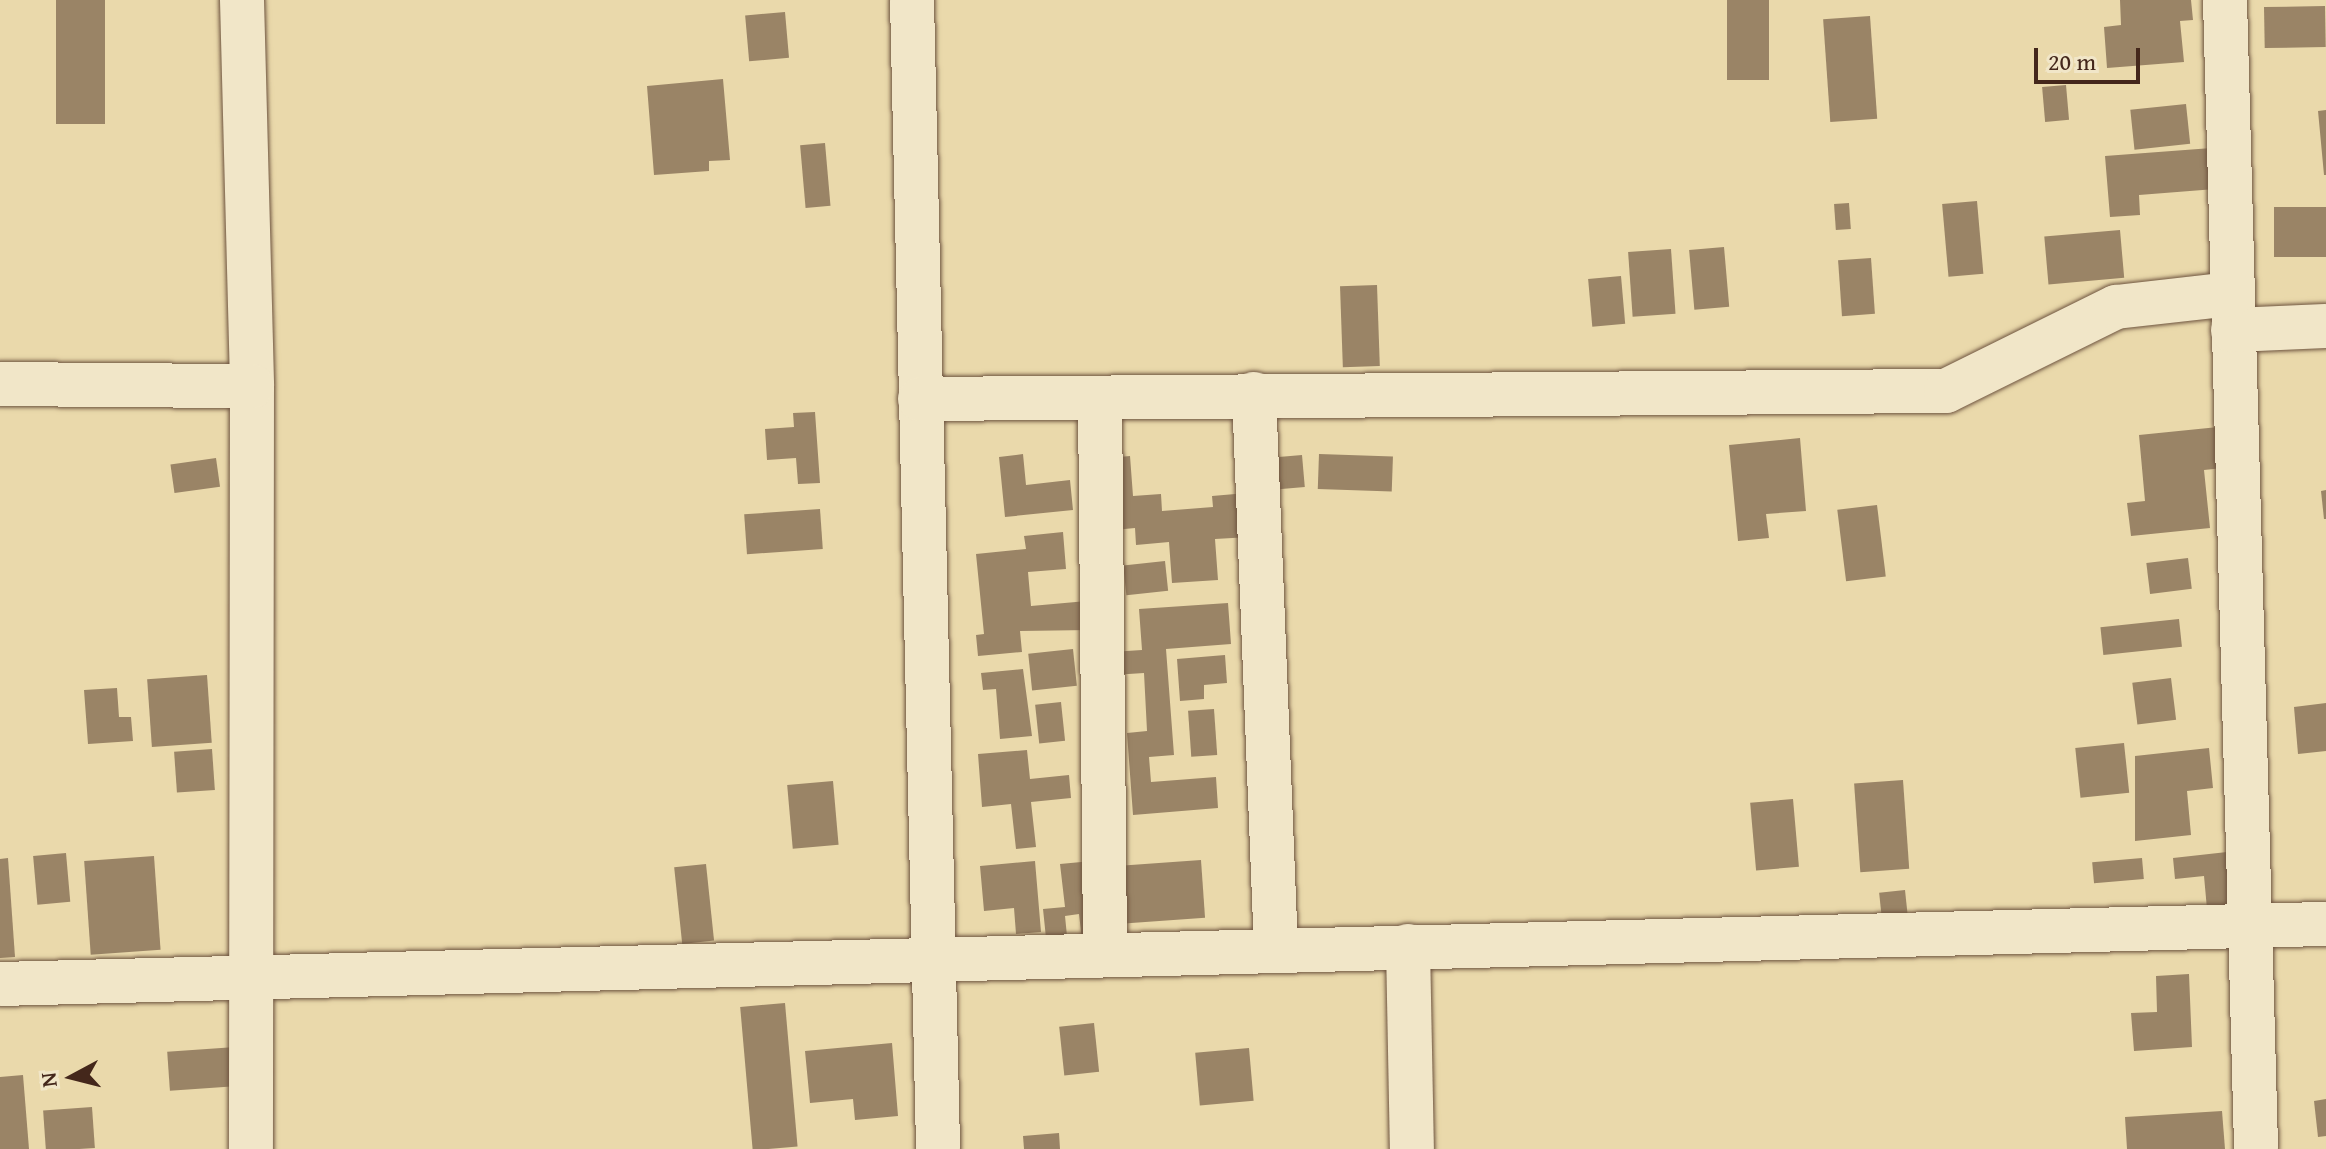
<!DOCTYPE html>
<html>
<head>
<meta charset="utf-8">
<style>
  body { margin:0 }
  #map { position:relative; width:2326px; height:1149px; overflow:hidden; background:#ead9ab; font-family:"Gentium Book Plus",serif }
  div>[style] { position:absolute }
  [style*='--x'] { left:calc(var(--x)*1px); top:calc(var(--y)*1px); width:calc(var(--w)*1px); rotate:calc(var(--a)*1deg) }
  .building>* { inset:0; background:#9a8466; transform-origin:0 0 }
  .roads { filter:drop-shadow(0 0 2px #6e543f) drop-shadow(0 0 2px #6e543f) }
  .minor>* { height:44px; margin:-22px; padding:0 22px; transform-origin:22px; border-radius:22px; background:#f1e6c8 }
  span { translate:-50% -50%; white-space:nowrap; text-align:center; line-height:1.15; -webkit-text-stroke:6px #f1e6c8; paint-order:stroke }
  .north { position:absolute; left:32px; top:1037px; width:80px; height:80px; -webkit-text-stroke:6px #f1e6c8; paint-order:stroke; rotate:263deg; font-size:22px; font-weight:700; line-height:32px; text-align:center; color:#44271b }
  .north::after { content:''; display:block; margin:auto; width:28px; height:36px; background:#44271b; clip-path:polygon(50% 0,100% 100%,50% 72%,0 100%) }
  .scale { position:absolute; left:2034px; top:48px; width:106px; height:36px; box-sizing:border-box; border:4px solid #44271b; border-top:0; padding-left:10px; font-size:24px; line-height:28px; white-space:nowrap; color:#44271b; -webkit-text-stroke:6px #f1e6c8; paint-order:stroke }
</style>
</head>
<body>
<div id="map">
  <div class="building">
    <div style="left:56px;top:0;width:49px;height:124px"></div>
    <div style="left:1727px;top:0;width:42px;height:80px"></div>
    <div style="clip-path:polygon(2120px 0,2191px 0,2193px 20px,2180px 21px,2184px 62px,2107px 68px,2104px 27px,2121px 25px)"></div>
    <div style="left:2325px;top:6px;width:41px;height:61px;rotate:89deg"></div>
    <div style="left:785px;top:12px;width:46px;height:40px;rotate:85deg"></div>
    <div style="left:1870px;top:16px;width:103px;height:47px;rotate:86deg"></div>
    <div style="clip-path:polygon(723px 79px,730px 160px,709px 161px,709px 171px,654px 175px,647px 86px)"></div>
    <div style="left:2066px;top:85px;width:35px;height:24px;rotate:85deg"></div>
    <div style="left:2186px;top:104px;width:40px;height:56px;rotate:84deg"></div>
    <div style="clip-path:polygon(2326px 110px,2326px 175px,2324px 175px,2318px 111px)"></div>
    <div style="left:825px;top:143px;width:63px;height:25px;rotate:85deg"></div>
    <div style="clip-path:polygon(2225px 147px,2228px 188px,2139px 195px,2140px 215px,2110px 217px,2105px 156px)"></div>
    <div style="left:1977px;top:201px;width:73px;height:35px;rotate:85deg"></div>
    <div style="left:1849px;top:203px;width:26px;height:15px;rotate:86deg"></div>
    <div style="left:2326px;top:207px;width:50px;height:52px;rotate:90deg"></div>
    <div style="left:2120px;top:230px;width:48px;height:76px;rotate:85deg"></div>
    <div style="left:1724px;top:247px;width:60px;height:35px;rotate:85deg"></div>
    <div style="left:1671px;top:249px;width:65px;height:43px;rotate:86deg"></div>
    <div style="left:1871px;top:258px;width:56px;height:33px;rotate:86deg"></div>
    <div style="left:1621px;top:276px;width:48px;height:33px;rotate:85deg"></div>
    <div style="left:1377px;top:285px;width:81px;height:37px;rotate:88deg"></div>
    <div style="clip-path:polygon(815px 412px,820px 483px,798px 484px,796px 458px,767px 460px,765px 429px,794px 427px,793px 413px)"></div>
    <div style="clip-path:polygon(2228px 426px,2233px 467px,2204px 470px,2210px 528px,2131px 536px,2127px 503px,2145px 501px,2139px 435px)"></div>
    <div style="clip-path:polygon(1800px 438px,1806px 511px,1766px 514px,1769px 538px,1738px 541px,1729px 445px)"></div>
    <div style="clip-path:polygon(1023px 454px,1026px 485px,1070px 480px,1073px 510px,1005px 517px,999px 457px)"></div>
    <div style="left:1319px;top:454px;width:74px;height:35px;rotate:2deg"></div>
    <div style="left:1302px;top:455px;width:32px;height:36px;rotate:85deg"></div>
    <div style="clip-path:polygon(1130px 456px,1133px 496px,1161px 494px,1162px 511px,1213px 507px,1212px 496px,1247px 493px,1250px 537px,1215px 539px,1218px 580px,1172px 583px,1169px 542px,1136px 545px,1135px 528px,1114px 530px,1109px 458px)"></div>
    <div style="left:216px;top:458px;width:29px;height:46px;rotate:82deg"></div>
    <div style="clip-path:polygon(2326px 490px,2326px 519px,2324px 519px,2321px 491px)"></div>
    <div style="left:1877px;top:505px;width:72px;height:40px;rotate:83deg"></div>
    <div style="left:820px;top:509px;width:40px;height:76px;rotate:86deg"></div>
    <div style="clip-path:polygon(1063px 532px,1066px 569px,1028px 572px,1031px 606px,1087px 601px,1090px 630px,1020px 631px,1022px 652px,978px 656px,976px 635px,984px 634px,976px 554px,1026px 549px,1024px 536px)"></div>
    <div style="left:2188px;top:558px;width:31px;height:42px;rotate:83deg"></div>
    <div style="left:1165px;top:561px;width:30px;height:42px;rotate:84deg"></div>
    <div style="clip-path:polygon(1228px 603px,1231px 644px,1166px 649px,1174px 755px,1149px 757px,1151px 782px,1216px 777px,1218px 808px,1133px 815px,1127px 733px,1147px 731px,1144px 673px,1113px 675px,1111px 652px,1142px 650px,1139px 609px)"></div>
    <div style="left:2179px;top:619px;width:28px;height:79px;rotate:84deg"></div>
    <div style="left:1073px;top:649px;width:37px;height:45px;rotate:84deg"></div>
    <div style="clip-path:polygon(1225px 655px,1227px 683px,1204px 685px,1204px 699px,1180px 701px,1177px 659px)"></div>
    <div style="clip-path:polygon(1023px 669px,1032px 736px,1000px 739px,996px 689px,983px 690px,981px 673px)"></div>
    <div style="left:207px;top:675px;width:68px;height:60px;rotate:86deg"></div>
    <div style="left:2171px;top:678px;width:42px;height:39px;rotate:83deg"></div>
    <div style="clip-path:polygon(117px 688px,119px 717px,131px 717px,133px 741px,88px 744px,84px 690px)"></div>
    <div style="left:1061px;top:702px;width:39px;height:26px;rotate:84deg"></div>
    <div style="clip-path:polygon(2326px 703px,2326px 751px,2298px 754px,2294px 707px)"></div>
    <div style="left:1214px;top:709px;width:46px;height:26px;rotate:86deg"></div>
    <div style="left:2124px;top:743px;width:50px;height:49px;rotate:84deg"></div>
    <div style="clip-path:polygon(2209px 748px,2213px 788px,2187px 791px,2191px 835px,2135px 841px,2135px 756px)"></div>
    <div style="left:212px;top:749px;width:41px;height:38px;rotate:86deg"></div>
    <div style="clip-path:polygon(1027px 750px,1030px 779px,1069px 775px,1071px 798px,1031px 802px,1036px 847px,1016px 849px,1011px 804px,982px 807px,978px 754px)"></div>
    <div style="left:1903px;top:780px;width:89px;height:49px;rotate:86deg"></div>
    <div style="left:833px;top:781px;width:64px;height:46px;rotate:85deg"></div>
    <div style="left:1793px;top:799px;width:68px;height:43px;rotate:85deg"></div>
    <div style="clip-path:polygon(2227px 852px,2233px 907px,2207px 909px,2204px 876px,2175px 879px,2173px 858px)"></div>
    <div style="left:66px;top:853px;width:49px;height:33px;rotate:85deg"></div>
    <div style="left:154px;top:856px;width:94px;height:70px;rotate:86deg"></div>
    <div style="clip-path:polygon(8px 858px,15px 957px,0 958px,0 859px)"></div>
    <div style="left:2142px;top:858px;width:21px;height:50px;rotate:85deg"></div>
    <div style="left:1201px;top:860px;width:58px;height:81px;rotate:86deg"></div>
    <div style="clip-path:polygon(1035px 861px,1041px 932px,1016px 934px,1014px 908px,984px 911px,980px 866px)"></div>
    <div style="clip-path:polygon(1092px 861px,1100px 938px,1082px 940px,1079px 914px,1065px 916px,1067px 936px,1046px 938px,1043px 909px,1065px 907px,1060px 864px)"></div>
    <div style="left:706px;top:864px;width:77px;height:32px;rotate:84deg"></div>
    <div style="left:1905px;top:890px;width:40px;height:26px;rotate:84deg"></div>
    <div style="clip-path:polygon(2189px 974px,2192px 1047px,2134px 1051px,2131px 1013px,2157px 1012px,2156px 976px)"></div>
    <div style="left:785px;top:1003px;width:144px;height:45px;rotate:85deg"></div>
    <div style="left:1094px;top:1023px;width:49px;height:35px;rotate:84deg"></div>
    <div style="clip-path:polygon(892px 1043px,898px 1116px,855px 1120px,853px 1099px,810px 1103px,805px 1051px)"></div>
    <div style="left:250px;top:1046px;width:39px;height:83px;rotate:86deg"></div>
    <div style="left:1249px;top:1048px;width:53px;height:54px;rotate:85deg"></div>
    <div style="clip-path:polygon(23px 1075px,29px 1149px,0 1149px,0 1077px)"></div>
    <div style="clip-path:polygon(2326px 1099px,2326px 1136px,2318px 1137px,2314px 1101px)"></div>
    <div style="left:92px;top:1107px;width:41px;height:49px;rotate:86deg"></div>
    <div style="clip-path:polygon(2222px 1111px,2225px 1149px,2127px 1149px,2125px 1117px)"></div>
    <div style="clip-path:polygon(1059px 1133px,1060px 1149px,1024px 1149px,1023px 1136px)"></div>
  </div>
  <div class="roads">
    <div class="minor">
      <div style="--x:242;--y:0;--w:386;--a:88.5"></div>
      <div style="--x:252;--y:386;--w:763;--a:90.08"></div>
      <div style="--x:912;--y:0;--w:1149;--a:88.7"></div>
      <div style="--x:2225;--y:0;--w:1149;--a:88.45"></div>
      <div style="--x:2233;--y:330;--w:93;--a:-2.5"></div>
      <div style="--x:0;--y:384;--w:252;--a:0.5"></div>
      <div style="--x:1254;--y:394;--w:554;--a:87.73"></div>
      <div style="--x:1100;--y:398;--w:554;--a:89.48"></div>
      <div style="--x:920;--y:399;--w:1026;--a:-0.45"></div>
      <div style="--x:1946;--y:391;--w:190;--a:-26.3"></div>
      <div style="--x:2116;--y:307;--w:117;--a:-6.4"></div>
      <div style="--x:1408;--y:946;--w:203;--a:88.9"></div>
      <div style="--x:0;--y:984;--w:2327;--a:-1.48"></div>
    </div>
  </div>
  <div class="north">N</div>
  <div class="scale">20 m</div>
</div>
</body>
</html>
